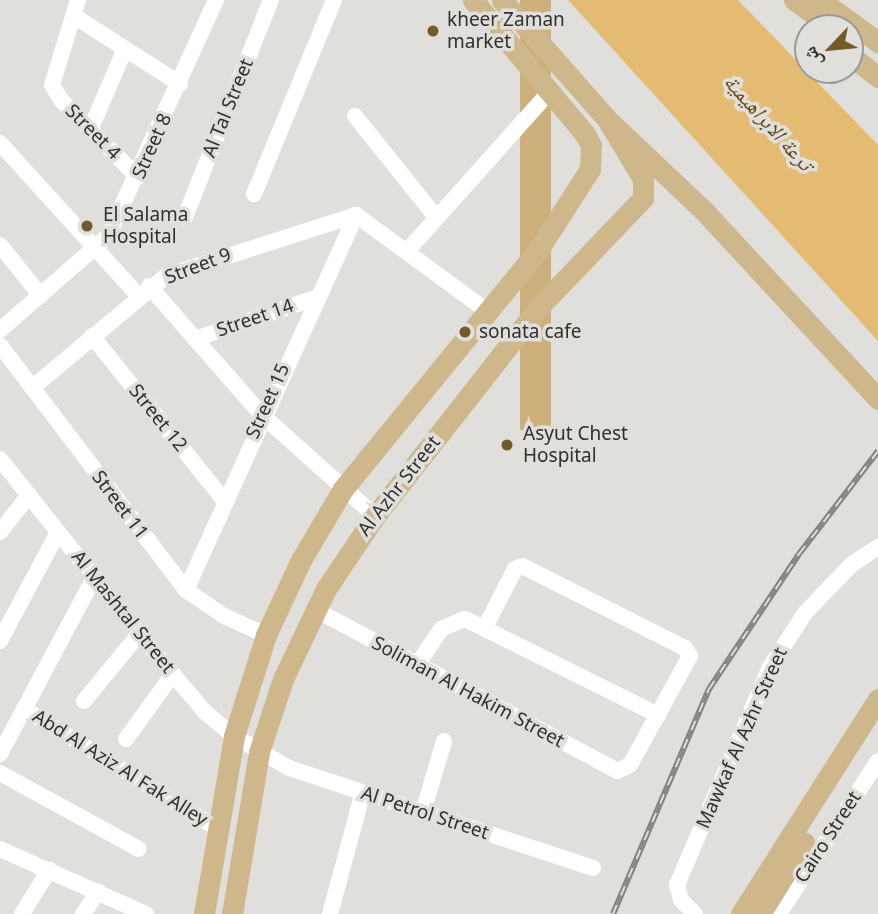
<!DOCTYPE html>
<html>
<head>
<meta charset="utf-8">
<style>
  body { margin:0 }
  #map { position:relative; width:878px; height:914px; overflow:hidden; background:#e0dfdc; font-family:"Noto Sans","Noto Naskh Arabic",sans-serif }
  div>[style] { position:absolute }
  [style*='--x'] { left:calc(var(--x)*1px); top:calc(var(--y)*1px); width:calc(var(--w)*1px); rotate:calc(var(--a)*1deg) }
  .green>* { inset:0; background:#ccaf7a; transform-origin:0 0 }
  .water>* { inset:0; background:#e3bb72 }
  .minor>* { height:16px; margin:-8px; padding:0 8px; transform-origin:8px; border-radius:8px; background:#fff }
  .major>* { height:21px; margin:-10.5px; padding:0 10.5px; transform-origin:10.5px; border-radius:10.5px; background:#ceb78b }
  .rail>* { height:6px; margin-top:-3px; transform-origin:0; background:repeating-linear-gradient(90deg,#e0dfdc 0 10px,#838280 0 20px); box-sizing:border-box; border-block:2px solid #838280 }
  .dots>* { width:19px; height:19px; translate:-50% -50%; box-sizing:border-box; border:4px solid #e0dfdc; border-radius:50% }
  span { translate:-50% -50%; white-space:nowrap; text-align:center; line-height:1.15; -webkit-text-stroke:7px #e0dfdc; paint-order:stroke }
  .poi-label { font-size:19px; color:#31302f }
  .left { translate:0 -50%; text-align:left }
  .street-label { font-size:19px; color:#31302f }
  .water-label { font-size:21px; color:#654a12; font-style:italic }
  .north { position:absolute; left:794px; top:14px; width:70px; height:70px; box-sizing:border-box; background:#e0dfdc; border:2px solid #9a9997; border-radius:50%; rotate:244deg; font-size:19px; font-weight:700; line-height:28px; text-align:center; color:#31302f }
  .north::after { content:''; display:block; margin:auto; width:24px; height:32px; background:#735a2b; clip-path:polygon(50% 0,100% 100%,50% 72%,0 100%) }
</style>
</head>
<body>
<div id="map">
  <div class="green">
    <div style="left:520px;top:0;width:31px;height:430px"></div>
  </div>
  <div class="water">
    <div style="clip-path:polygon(568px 0,738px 0,878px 145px,878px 341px)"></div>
  </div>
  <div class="minor">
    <div style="--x:78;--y:0;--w:89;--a:107"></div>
    <div style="--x:52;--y:85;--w:17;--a:59"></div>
    <div style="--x:61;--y:100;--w:109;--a:45"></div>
    <div style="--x:74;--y:16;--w:126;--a:32.7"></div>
    <div style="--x:355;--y:116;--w:129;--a:51.3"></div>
    <div style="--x:90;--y:130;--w:88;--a:-66.6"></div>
    <div style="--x:0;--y:143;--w:205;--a:47.8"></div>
    <div style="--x:254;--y:194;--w:210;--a:-67.6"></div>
    <div style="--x:356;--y:215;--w:162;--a:36.2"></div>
    <div style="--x:185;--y:217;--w:233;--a:-68.4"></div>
    <div style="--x:0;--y:245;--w:65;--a:51.2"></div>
    <div style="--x:408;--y:250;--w:213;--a:-48.2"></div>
    <div style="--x:149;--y:286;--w:171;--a:48.8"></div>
    <div style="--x:262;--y:415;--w:152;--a:41.8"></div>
    <div style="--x:0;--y:330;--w:143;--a:-41"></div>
    <div style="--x:108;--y:236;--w:260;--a:-65.4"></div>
    <div style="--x:92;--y:336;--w:211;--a:51.2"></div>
    <div style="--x:195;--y:339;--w:127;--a:-18.9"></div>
    <div style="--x:0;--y:345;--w:308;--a:52.8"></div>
    <div style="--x:186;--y:590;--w:46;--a:34.4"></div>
    <div style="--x:224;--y:616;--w:46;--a:24.3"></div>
    <div style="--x:32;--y:388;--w:175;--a:-39.9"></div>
    <div style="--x:166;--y:276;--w:200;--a:-17.8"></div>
    <div style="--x:0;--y:459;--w:223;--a:51.5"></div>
    <div style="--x:139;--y:634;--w:102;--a:49.8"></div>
    <div style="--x:205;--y:712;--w:38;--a:40"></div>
    <div style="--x:234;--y:736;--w:64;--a:30.2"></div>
    <div style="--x:289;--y:768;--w:320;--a:18.2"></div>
    <div style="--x:0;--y:532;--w:47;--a:-51.9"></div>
    <div style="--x:186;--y:590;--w:412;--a:-65.6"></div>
    <div style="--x:316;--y:610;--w:341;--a:28.1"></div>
    <div style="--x:617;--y:771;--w:14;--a:-25"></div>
    <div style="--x:630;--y:765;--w:124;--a:-61.2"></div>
    <div style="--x:690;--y:656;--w:9;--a:-122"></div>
    <div style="--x:685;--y:648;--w:182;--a:-153.3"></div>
    <div style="--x:522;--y:566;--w:8;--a:157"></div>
    <div style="--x:515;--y:569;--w:65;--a:117.3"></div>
    <div style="--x:0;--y:641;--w:123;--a:-62"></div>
    <div style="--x:417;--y:665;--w:43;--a:-56.3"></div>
    <div style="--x:441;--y:629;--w:26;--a:-23"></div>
    <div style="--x:465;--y:619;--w:216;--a:26.4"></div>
    <div style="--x:84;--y:701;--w:87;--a:-50.6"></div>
    <div style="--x:24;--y:709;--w:225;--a:31.7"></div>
    <div style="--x:126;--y:739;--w:80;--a:-54.1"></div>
    <div style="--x:0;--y:754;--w:200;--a:-61.9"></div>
    <div style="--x:0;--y:773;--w:158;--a:28.7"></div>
    <div style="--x:423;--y:812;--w:74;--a:-73.5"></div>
    <div style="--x:0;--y:849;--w:160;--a:24"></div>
    <div style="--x:22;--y:914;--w:52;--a:-58.5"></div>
    <div style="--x:83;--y:914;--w:27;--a:-56"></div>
    <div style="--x:330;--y:914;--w:126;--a:-74.9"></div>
    <div style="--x:695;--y:914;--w:20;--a:-135"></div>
    <div style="--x:681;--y:900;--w:16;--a:-105"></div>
    <div style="--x:677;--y:885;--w:237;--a:-66.9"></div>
    <div style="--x:770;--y:667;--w:64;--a:-57.1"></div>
    <div style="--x:805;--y:613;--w:66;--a:-46.2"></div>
    <div style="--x:851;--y:565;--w:32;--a:-34"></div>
    <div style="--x:779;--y:914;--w:182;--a:-57.1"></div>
  </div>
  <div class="major">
    <div style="--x:502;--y:0;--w:159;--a:48.6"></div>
    <div style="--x:607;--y:119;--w:135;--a:43.5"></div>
    <div style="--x:705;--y:212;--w:255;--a:47.2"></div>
    <div style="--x:794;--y:0;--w:47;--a:35.4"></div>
    <div style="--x:820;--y:0;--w:72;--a:35.9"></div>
    <div style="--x:850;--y:55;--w:36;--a:38"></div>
    <div style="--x:204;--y:914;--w:181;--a:-80.4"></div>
    <div style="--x:234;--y:736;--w:106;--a:-72.4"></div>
    <div style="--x:266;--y:635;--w:83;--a:-65"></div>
    <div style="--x:301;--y:560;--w:82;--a:-59.4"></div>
    <div style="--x:343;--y:489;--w:308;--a:-50.8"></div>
    <div style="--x:538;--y:250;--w:96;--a:-57.3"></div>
    <div style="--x:590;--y:169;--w:24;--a:-88"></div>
    <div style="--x:591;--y:145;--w:13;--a:-119"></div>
    <div style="--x:585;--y:134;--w:175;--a:-129.9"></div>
    <div style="--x:232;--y:914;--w:164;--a:-80.5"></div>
    <div style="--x:259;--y:752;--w:77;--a:-71.8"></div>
    <div style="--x:283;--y:679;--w:100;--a:-64.5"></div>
    <div style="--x:326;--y:589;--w:88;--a:-56.1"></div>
    <div style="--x:375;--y:516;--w:264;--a:-51.9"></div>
    <div style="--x:538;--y:308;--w:152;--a:-46.3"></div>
    <div style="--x:643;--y:198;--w:19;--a:-90"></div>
    <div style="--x:643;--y:179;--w:70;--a:-121"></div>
    <div style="--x:741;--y:914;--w:255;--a:-57.5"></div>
    <div style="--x:760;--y:914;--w:84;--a:-58.2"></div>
  </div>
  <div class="rail">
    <div style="--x:613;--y:914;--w:245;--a:-66.9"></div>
    <div style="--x:709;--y:689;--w:162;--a:-56.3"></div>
    <div style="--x:799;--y:554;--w:130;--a:-52.5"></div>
  </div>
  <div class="dots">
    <div style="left:433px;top:31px;background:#735a2b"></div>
    <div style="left:87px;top:226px;background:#735a2b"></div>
    <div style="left:465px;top:332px;background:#735a2b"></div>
    <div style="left:507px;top:445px;background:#735a2b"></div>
  </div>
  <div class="poi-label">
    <span class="left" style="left:447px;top:31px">kheer Zaman<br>market</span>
    <span class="left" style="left:103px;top:226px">El Salama<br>Hospital</span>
    <span class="left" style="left:479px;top:332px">sonata cafe</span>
    <span class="left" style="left:523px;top:445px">Asyut Chest<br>Hospital</span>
  </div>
  <div class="street-label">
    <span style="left:228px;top:108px;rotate:-68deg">Al Tal Street</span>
    <span style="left:93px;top:132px;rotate:45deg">Street 4</span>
    <span style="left:152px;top:146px;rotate:-66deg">Street 8</span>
    <span style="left:198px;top:266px;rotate:-21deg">Street 9</span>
    <span style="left:255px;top:318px;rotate:-19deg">Street 14</span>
    <span style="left:268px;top:401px;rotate:-66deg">Street 15</span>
    <span style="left:158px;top:418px;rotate:51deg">Street 12</span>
    <span style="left:399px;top:486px;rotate:-52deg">Al Azhr Street</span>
    <span style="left:120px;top:505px;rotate:53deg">Street 11</span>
    <span style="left:123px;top:612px;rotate:51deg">Al Mashtal Street</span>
    <span style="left:468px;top:692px;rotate:28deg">Soliman Al Hakim Street</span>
    <span style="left:742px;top:738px;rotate:-66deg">Mawkaf Al Azhr Street</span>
    <span style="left:120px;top:768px;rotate:32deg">Abd Al Aziz Al Fak Alley</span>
    <span style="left:425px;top:813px;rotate:18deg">Al Petrol Street</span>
    <span style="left:828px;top:837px;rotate:-57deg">Cairo Street</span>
  </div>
  <div class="water-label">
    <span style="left:769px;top:122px;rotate:48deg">ترعة الابراهيمية</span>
  </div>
  <div class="north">ش</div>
</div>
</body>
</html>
